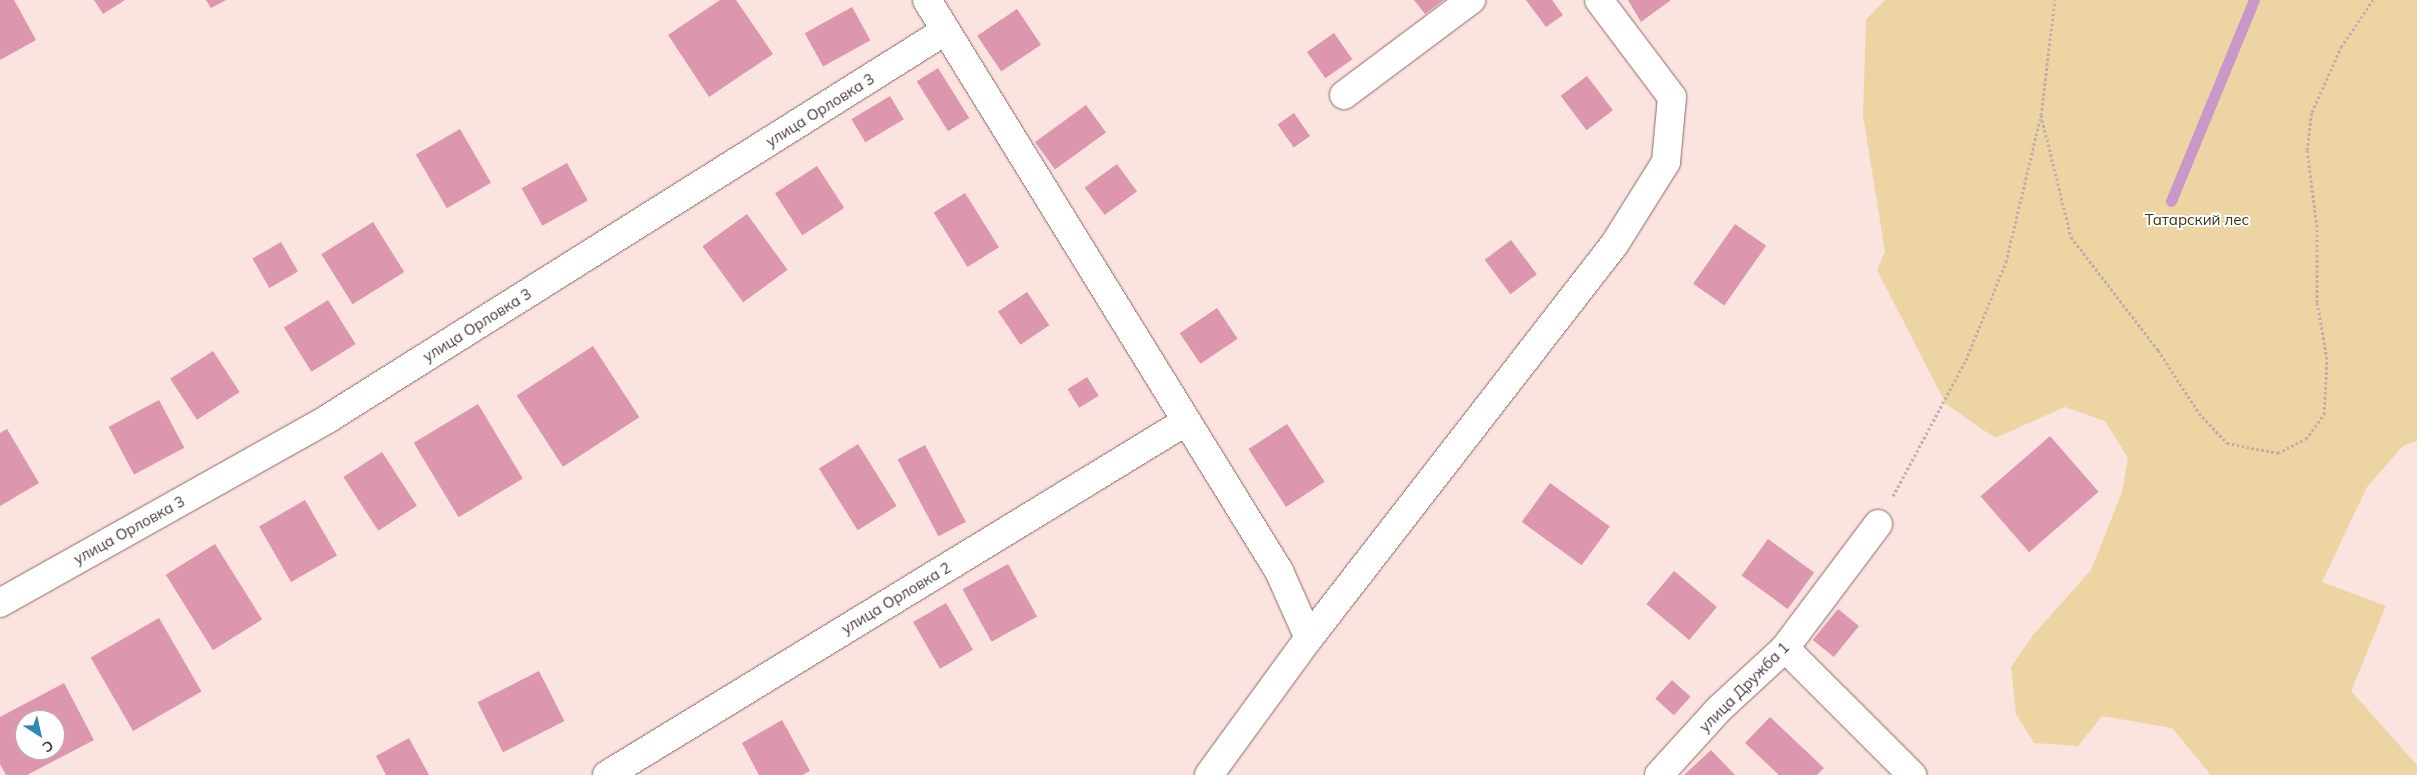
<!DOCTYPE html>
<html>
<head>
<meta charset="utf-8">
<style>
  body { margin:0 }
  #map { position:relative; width:2417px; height:775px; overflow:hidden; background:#fbe3df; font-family:Mulish,sans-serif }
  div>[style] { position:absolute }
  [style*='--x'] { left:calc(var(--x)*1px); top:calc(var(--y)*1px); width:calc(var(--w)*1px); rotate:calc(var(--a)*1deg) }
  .green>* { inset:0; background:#ecd5a2 }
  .stream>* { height:11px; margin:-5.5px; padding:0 5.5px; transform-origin:5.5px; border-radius:5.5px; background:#c998c9 }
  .building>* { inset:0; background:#dc97af; transform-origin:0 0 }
  .path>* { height:3px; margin-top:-1.5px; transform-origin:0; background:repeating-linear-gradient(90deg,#c3adaa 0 2.5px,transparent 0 5px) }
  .roads { filter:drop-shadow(0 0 1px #8c6965) drop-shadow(0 0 1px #8c6965) }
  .minor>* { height:28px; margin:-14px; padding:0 14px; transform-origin:14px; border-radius:14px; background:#fff }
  span { translate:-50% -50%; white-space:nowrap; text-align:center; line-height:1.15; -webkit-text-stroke:4px #fff; paint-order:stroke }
  .street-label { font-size:15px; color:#463634 }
  .park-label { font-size:15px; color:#3e3215 }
  .north { position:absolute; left:15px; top:710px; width:50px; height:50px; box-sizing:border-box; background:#fff; border:1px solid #b5afae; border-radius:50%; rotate:145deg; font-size:14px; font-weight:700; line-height:20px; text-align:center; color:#463634 }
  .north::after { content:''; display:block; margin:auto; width:18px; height:22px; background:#3187b6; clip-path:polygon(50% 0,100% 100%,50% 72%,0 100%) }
</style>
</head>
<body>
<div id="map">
  <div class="green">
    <div style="clip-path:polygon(1885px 0,2417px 0,2417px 441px,2403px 446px,2367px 487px,2322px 582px,2386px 606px,2351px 691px,2417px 765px,2417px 775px,2211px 775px,2172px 728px,2102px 716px,2078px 746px,2034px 743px,2016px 714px,2011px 667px,2034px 634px,2091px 570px,2122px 492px,2128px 458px,2105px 421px,2065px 407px,1995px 438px,1946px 404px,1877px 270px,1885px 252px,1863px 115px,1866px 20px)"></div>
  </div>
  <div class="stream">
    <div style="--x:2171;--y:201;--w:217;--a:-67.6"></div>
  </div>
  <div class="building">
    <div style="clip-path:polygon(0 0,14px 0,36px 40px,0 60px)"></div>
    <div style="clip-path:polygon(94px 0,125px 0,103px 14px)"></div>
    <div style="clip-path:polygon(206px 0,226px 0,211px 8px)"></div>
    <div style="clip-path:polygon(720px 0,736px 0,773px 54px,709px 97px,668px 35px)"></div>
    <div style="clip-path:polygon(1414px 0,1444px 0,1425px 14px)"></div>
    <div style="clip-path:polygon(1526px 0,1552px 0,1563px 15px,1546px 27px)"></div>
    <div style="clip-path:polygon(1628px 0,1671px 0,1641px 22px)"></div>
    <div style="left:852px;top:7px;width:38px;height:54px;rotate:61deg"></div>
    <div style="left:1017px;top:9px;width:43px;height:48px;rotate:56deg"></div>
    <div style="left:1334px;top:33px;width:32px;height:33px;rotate:55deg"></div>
    <div style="left:938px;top:68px;width:59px;height:25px;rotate:58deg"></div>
    <div style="left:1587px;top:76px;width:43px;height:33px;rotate:53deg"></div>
    <div style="left:890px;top:96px;width:27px;height:45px;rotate:59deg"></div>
    <div style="left:1086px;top:105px;width:34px;height:63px;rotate:54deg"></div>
    <div style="left:1294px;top:113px;width:28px;height:20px;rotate:55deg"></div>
    <div style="left:460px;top:129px;width:62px;height:51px;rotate:60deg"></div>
    <div style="left:567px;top:163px;width:43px;height:52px;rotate:61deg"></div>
    <div style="left:1117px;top:164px;width:34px;height:40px;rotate:54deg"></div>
    <div style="left:817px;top:166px;width:50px;height:50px;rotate:57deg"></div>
    <div style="left:965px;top:193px;width:64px;height:37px;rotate:58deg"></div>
    <div style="left:747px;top:214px;width:69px;height:55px;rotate:54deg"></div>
    <div style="left:373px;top:222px;width:59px;height:61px;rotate:58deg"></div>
    <div style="left:1735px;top:224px;width:38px;height:73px;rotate:35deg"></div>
    <div style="left:1511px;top:240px;width:43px;height:33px;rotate:53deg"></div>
    <div style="left:281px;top:242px;width:34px;height:33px;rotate:60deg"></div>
    <div style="left:1027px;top:292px;width:40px;height:35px;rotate:56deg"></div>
    <div style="left:328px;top:300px;width:52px;height:52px;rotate:58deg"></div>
    <div style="left:1217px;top:308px;width:37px;height:45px;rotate:56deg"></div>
    <div style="left:593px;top:346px;width:85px;height:91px;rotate:57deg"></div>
    <div style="left:213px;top:351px;width:49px;height:51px;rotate:57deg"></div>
    <div style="left:1087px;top:377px;width:22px;height:23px;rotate:58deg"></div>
    <div style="left:159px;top:400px;width:54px;height:57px;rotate:62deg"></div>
    <div style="left:478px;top:404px;width:87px;height:75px;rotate:59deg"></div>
    <div style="left:1287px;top:424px;width:69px;height:46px;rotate:57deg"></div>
    <div style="clip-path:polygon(7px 429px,39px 483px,0 506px,0 433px)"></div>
    <div style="left:2050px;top:436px;width:74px;height:92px;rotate:49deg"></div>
    <div style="left:858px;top:444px;width:73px;height:46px;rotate:58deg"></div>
    <div style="left:925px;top:445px;width:87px;height:31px;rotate:62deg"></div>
    <div style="left:382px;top:452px;width:64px;height:46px;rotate:57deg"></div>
    <div style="left:1550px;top:483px;width:74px;height:48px;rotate:36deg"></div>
    <div style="left:305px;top:500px;width:64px;height:53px;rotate:60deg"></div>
    <div style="left:1768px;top:539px;width:57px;height:45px;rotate:36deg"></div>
    <div style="left:215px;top:544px;width:89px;height:58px;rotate:58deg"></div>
    <div style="left:1008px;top:564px;width:60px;height:52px;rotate:61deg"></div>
    <div style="left:1674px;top:571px;width:56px;height:43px;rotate:40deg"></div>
    <div style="left:946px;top:603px;width:54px;height:38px;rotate:60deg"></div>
    <div style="left:1838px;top:609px;width:27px;height:40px;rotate:39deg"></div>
    <div style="left:159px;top:618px;width:85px;height:79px;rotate:60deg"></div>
    <div style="left:539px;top:671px;width:56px;height:69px;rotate:63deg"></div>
    <div style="left:1672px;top:680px;width:25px;height:25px;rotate:42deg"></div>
    <div style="clip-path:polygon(evenodd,64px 683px,94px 740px,27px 775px,6px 775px,0 764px,0 717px,64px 683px,25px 720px,55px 720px,55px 750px,25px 750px,25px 720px)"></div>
    <div style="clip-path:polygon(1770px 717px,1824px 768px,1817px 775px,1779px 775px,1745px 743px)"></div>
    <div style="clip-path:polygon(782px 720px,810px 771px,802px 775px,759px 775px,742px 743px)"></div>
    <div style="clip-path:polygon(409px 738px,429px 775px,386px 775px,376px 756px)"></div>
    <div style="clip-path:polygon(1711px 750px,1735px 775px,1684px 775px)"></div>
  </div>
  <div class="path">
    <div style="--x:2041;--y:115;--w:126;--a:76.2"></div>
    <div style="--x:2071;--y:237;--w:143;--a:52.4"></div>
    <div style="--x:2158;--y:350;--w:75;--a:56.9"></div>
    <div style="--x:2199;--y:413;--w:41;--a:47"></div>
    <div style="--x:2227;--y:443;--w:52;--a:11.1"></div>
    <div style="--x:2278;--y:453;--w:31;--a:-27"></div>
    <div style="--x:2306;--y:439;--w:31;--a:-54"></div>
    <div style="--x:2324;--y:414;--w:55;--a:-86.9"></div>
    <div style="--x:2327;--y:359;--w:58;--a:-100"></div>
    <div style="--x:2317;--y:302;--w:75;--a:-90"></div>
    <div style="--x:2317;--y:227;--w:78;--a:-97.4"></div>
    <div style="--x:2307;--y:150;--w:38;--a:-83"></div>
    <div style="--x:2312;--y:112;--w:71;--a:-66"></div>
    <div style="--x:2341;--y:47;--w:57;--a:-55.8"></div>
    <div style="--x:1893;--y:496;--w:154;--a:-61.8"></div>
    <div style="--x:1966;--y:360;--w:106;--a:-67.8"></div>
    <div style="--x:2006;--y:262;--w:151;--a:-76.6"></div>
    <div style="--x:2041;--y:115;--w:116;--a:-83.1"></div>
  </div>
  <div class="roads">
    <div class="minor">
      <div style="--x:927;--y:0;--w:671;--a:58.35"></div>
      <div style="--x:1279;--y:571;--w:73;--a:65.9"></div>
      <div style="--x:1344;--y:95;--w:159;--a:-36.8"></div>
      <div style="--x:0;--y:603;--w:377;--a:-29.3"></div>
      <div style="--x:329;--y:418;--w:727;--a:-32.14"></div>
      <div style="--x:1785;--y:648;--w:180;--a:45"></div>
      <div style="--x:607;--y:775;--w:677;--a:-31.41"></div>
      <div style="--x:1209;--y:775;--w:170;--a:-53.9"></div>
      <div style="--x:1309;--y:638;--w:497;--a:-52.2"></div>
      <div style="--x:1614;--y:245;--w:98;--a:-57.9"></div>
      <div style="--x:1666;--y:162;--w:65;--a:-84.7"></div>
      <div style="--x:1672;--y:97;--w:121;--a:-127"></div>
      <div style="--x:1659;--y:775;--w:89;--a:-47.7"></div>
      <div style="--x:1719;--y:709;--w:90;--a:-42.7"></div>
      <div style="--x:1785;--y:648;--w:155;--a:-53.1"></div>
    </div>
  </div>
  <div class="street-label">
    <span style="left:820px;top:110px;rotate:-32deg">улица Орловка 3</span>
    <span style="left:477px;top:325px;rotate:-32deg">улица Орловка 3</span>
    <span style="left:129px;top:530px;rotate:-29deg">улица Орловка 3</span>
    <span style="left:896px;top:598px;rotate:-31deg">улица Орловка 2</span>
    <span style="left:1744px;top:687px;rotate:-45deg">улица Дружба 1</span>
  </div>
  <div class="park-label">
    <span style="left:2197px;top:220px">Татарский лес</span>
  </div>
  <div class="north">С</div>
</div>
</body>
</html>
